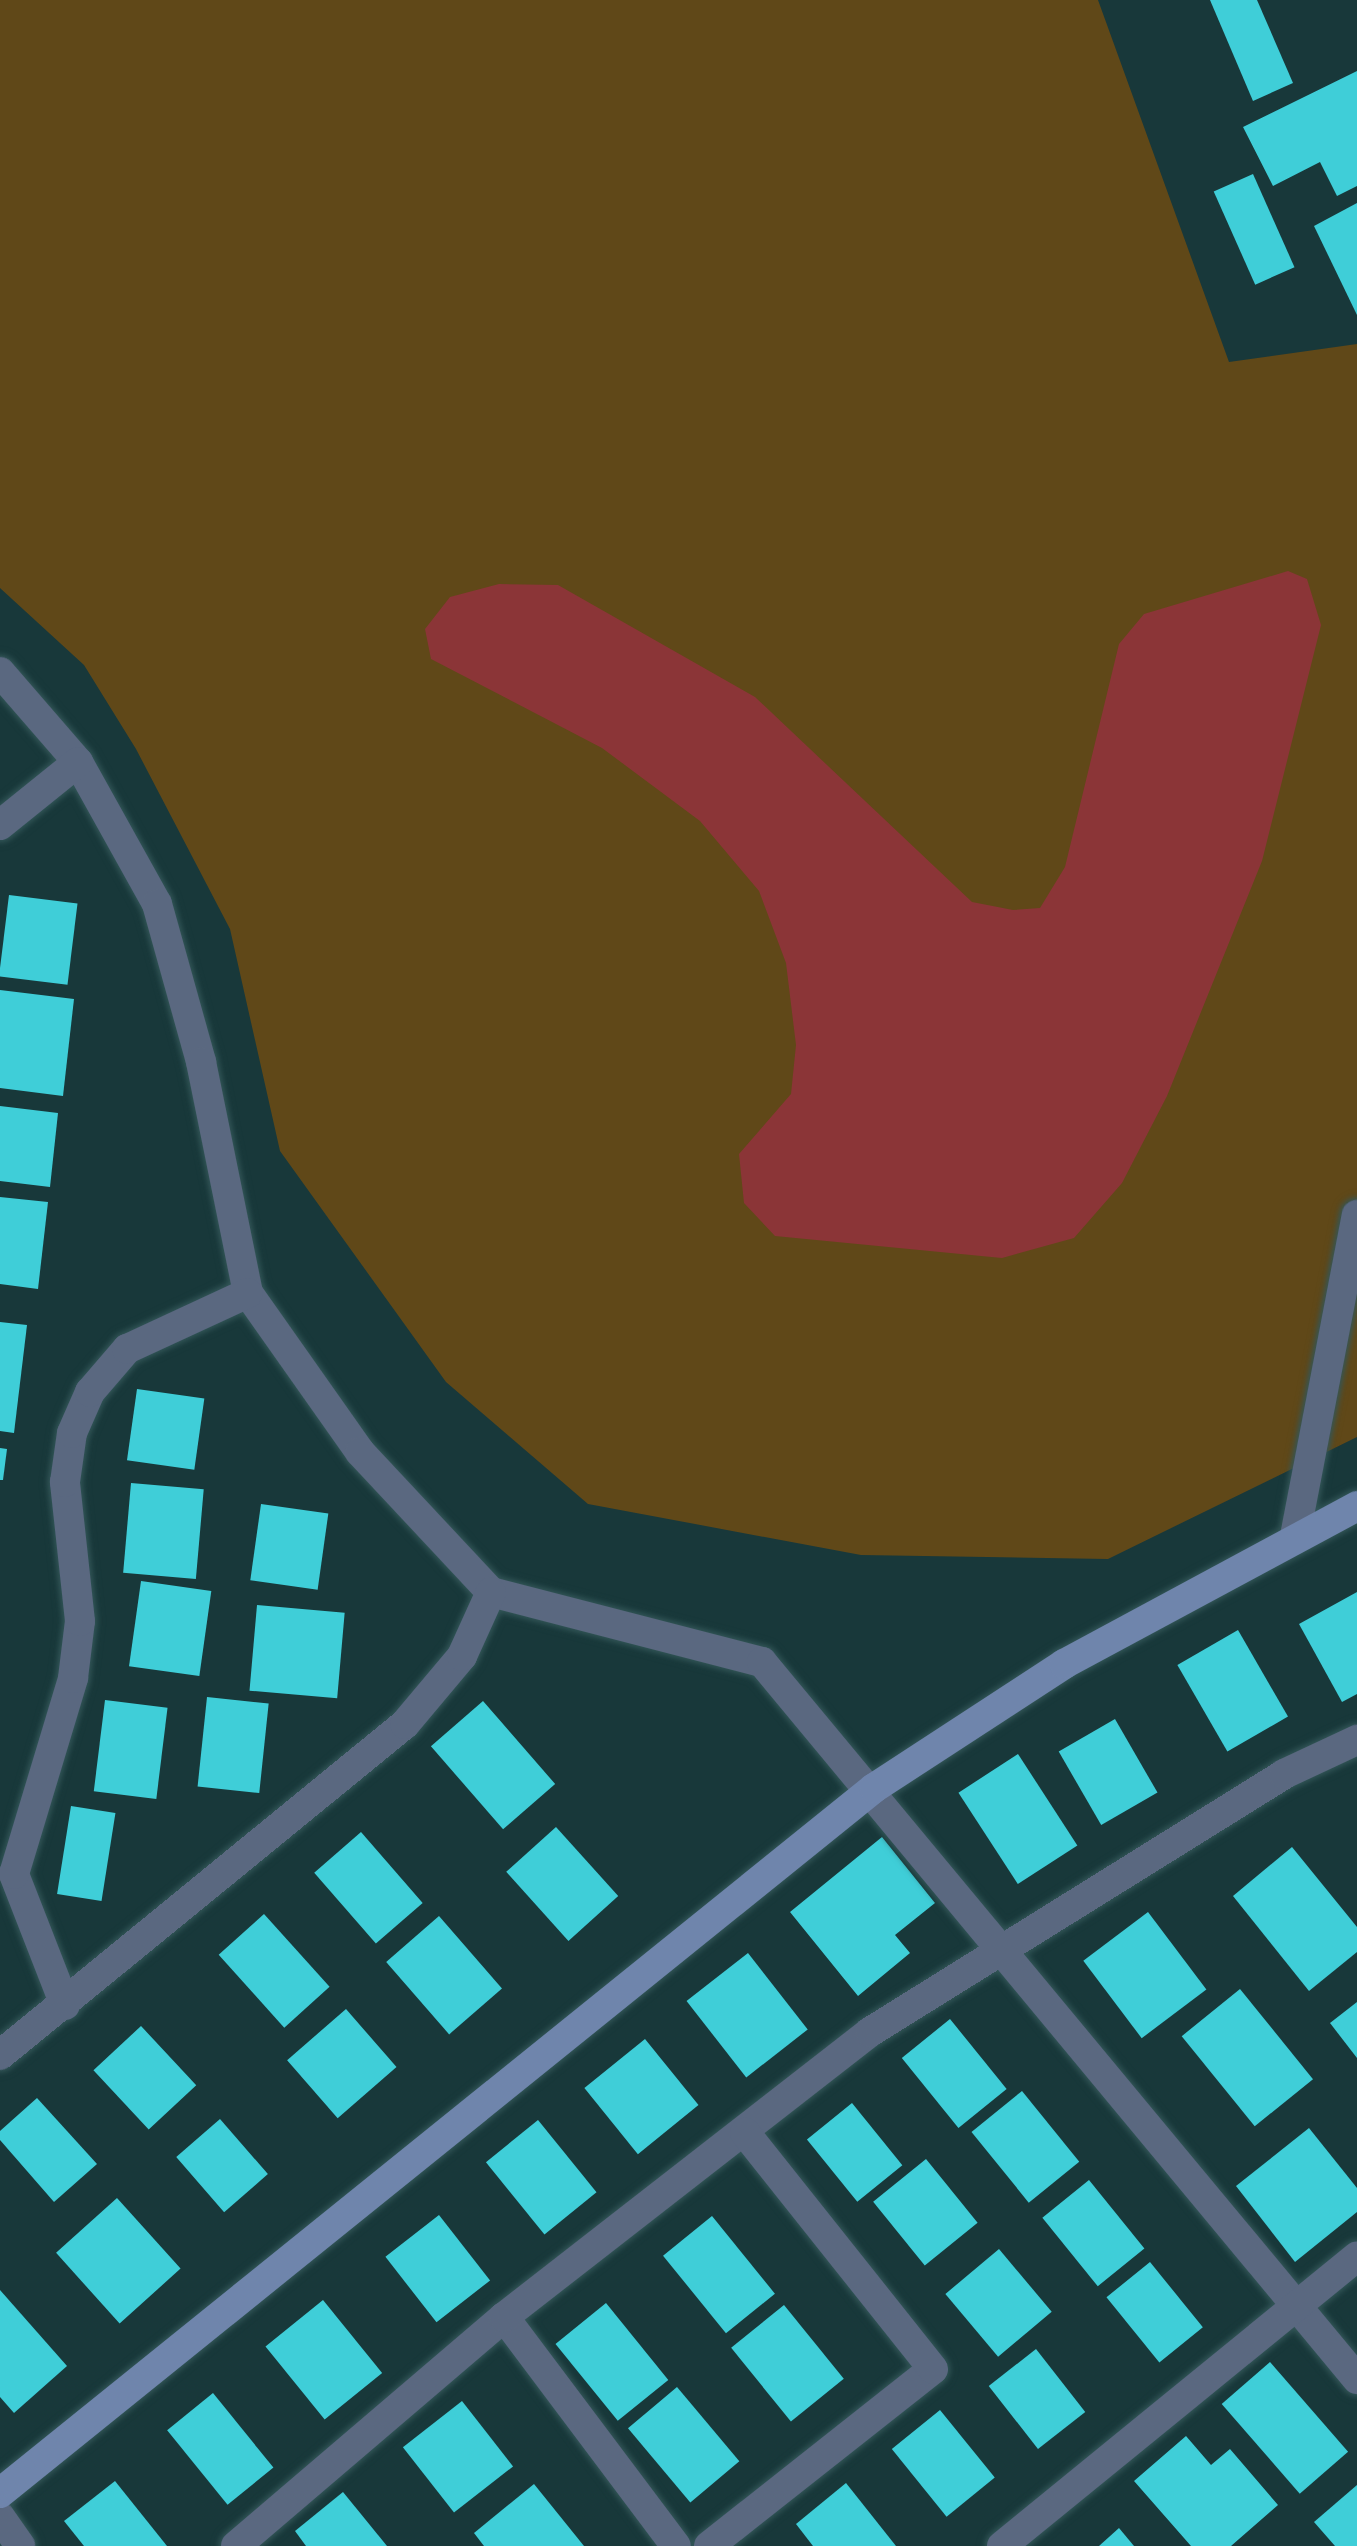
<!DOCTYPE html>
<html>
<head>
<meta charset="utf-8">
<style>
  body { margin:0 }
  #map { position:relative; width:1357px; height:2546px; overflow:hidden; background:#18383a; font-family:"Fira Sans Condensed",sans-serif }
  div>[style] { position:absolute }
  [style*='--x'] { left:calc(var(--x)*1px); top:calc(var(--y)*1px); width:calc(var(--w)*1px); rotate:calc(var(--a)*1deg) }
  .green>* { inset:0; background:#604818 }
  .water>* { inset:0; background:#8b3537 }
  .building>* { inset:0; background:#3fced8; transform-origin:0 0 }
  .roads { filter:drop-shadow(0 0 3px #335658) drop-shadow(0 0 3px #335658) }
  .lane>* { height:30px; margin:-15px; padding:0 15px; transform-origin:15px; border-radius:15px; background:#5a6880 }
  .street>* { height:30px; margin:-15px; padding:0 15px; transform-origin:15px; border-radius:15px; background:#5a6880 }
  .secondary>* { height:30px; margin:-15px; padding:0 15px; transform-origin:15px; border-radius:15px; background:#6f85ac }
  span { translate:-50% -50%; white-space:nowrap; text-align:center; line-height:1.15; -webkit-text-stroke:12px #18383a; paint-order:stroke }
</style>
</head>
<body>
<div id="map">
  <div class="green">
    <div style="clip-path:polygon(0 0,1098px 0,1229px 362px,1357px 344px,1357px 1437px,1108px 1559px,861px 1555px,588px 1504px,446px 1382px,280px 1151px,230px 929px,136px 749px,84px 665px,0 588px)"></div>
  </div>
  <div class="water">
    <div style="clip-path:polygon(1288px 571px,1307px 579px,1321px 625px,1262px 861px,1167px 1096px,1122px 1183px,1074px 1238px,1002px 1258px,775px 1236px,744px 1203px,739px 1154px,791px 1094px,796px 1045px,786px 963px,759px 891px,700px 821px,602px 748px,431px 659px,425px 629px,450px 597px,499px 584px,558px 585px,755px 697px,972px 902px,1013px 910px,1040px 908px,1065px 867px,1119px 644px,1144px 614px)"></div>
  </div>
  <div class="building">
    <div style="clip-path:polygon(1210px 0,1257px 0,1293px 83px,1253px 101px)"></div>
    <div style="clip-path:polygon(1357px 71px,1357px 186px,1337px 196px,1320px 162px,1273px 186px,1243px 127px)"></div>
    <div style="left:1253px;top:174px;width:102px;height:43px;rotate:66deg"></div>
    <div style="clip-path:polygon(1357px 203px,1357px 315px,1314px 226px)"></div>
    <div style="left:9px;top:895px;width:69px;height:82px;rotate:7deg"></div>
    <div style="clip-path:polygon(0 990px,74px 999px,63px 1096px,0 1088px)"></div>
    <div style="clip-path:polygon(0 1106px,58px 1113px,50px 1187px,0 1181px)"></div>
    <div style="clip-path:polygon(0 1197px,48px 1202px,38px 1289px,0 1284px)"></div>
    <div style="clip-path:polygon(0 1322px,27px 1325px,14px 1433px,0 1431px)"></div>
    <div style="left:137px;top:1389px;width:68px;height:72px;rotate:8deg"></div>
    <div style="clip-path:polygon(0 1448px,7px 1449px,3px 1480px,0 1480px)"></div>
    <div style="left:131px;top:1483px;width:73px;height:90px;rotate:5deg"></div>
    <div style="left:261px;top:1504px;width:68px;height:77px;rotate:8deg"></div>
    <div style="left:141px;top:1581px;width:71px;height:86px;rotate:8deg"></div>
    <div style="clip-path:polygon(1357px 1592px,1357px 1694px,1342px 1702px,1299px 1624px)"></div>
    <div style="left:257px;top:1605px;width:88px;height:86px;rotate:5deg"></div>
    <div style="left:1238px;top:1630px;width:100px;height:70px;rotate:60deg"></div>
    <div style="left:207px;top:1697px;width:62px;height:90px;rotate:6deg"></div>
    <div style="left:105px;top:1700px;width:63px;height:92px;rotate:7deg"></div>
    <div style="left:483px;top:1701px;width:110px;height:69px;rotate:49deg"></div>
    <div style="left:1115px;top:1719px;width:85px;height:65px;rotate:60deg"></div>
    <div style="left:1018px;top:1754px;width:109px;height:71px;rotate:57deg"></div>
    <div style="left:71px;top:1806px;width:45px;height:89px;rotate:9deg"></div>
    <div style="left:556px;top:1827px;width:93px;height:67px;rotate:48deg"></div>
    <div style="left:361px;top:1832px;width:94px;height:62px;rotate:49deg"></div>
    <div style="clip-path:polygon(882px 1837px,935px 1903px,895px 1935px,910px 1953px,858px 1996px,790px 1912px)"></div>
    <div style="clip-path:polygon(1292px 1847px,1357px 1927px,1357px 1952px,1309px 1991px,1233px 1896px)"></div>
    <div style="left:1148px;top:1912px;width:97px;height:81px;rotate:53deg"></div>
    <div style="left:264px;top:1914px;width:98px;height:61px;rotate:48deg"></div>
    <div style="left:439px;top:1916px;width:96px;height:70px;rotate:49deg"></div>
    <div style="left:748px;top:1953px;width:97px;height:78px;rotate:52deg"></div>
    <div style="left:1240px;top:1989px;width:116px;height:75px;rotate:51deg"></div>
    <div style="clip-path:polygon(1357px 2002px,1357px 2058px,1330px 2023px)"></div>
    <div style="left:346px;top:2009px;width:77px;height:78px;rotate:49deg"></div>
    <div style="left:950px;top:2019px;width:90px;height:62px;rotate:51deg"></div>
    <div style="left:141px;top:2026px;width:81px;height:65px;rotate:47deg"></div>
    <div style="left:645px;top:2039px;width:85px;height:78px;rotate:51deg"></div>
    <div style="left:1022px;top:2091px;width:91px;height:65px;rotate:51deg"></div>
    <div style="clip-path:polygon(37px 2098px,97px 2164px,54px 2202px,0 2140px,0 2131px)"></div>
    <div style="left:852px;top:2103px;width:80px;height:58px;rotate:51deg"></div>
    <div style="left:220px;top:2119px;width:73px;height:58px;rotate:49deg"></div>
    <div style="left:538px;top:2120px;width:93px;height:67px;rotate:51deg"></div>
    <div style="clip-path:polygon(1309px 2128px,1357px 2188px,1357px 2212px,1295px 2262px,1236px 2186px)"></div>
    <div style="left:926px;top:2159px;width:82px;height:68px;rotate:51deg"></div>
    <div style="left:1089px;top:2180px;width:88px;height:60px;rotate:51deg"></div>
    <div style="left:117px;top:2198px;width:95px;height:82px;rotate:48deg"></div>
    <div style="left:439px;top:2215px;width:83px;height:68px;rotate:52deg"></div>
    <div style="left:712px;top:2216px;width:100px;height:63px;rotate:51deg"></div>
    <div style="left:999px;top:2249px;width:82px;height:70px;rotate:50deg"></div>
    <div style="left:1150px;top:2262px;width:84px;height:56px;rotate:51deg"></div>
    <div style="clip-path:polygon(0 2290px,67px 2366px,14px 2413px,0 2397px)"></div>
    <div style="left:323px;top:2300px;width:94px;height:74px;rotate:51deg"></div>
    <div style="left:606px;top:2303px;width:99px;height:65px;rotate:51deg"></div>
    <div style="left:784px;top:2305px;width:95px;height:68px;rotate:51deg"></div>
    <div style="left:1036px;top:2349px;width:80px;height:60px;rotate:52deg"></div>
    <div style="left:1270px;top:2362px;width:119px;height:64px;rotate:49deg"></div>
    <div style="left:677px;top:2387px;width:97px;height:64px;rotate:50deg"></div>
    <div style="left:213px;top:2393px;width:96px;height:59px;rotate:51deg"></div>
    <div style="left:462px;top:2401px;width:83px;height:75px;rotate:52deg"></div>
    <div style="left:940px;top:2410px;width:87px;height:62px;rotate:51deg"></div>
    <div style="clip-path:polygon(1186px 2436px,1211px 2465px,1230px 2449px,1278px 2505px,1231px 2546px,1191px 2546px,1134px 2481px)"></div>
    <div style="clip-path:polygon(115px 2481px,167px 2546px,84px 2546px,64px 2521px)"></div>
    <div style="clip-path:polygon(846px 2483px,896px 2546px,813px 2546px,796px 2524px)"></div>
    <div style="clip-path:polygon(534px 2484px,584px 2546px,484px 2546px,474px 2533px)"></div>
    <div style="clip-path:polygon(1357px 2485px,1357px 2546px,1335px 2546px,1314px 2522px)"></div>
    <div style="clip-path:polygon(343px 2492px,387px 2546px,306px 2546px,295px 2531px)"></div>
    <div style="clip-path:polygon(1119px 2528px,1134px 2546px,1099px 2546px)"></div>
  </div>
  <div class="roads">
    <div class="lane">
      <div style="--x:1295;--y:1536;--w:327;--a:-79.1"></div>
    </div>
    <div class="street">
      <div style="--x:0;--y:672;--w:119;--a:49.1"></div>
      <div style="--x:78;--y:762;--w:162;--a:60.9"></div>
      <div style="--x:157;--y:904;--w:164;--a:74.4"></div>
      <div style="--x:201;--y:1062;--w:236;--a:78.5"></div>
      <div style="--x:248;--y:1293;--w:194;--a:54.8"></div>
      <div style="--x:360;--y:1452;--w:192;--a:46.9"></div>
      <div style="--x:491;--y:1592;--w:280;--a:14.5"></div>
      <div style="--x:762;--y:1662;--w:932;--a:50.31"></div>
      <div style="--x:0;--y:825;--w:100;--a:-38.9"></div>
      <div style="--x:65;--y:2005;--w:141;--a:-111.3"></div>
      <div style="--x:14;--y:1874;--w:205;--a:-73.2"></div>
      <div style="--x:73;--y:1678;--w:57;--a:-83"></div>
      <div style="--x:80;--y:1621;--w:140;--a:-96.2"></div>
      <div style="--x:65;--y:1482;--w:49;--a:-81.9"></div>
      <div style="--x:72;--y:1433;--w:45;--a:-66.3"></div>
      <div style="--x:90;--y:1392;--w:57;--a:-49.3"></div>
      <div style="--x:127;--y:1349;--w:133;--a:-24.8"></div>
      <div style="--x:0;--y:2055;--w:523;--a:-39.26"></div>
      <div style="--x:405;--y:1724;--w:89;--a:-50"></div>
      <div style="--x:462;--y:1656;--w:70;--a:-65.6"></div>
      <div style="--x:504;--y:2317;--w:286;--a:53.1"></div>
      <div style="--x:0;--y:2517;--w:35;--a:55"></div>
      <div style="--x:236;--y:2546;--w:353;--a:-40.5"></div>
      <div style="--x:504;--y:2317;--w:464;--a:-37.9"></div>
      <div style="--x:870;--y:2032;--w:488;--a:-31.9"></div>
      <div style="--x:1284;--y:1774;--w:81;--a:-25"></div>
      <div style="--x:709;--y:2546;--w:285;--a:-38.3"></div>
      <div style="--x:933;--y:2369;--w:302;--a:-128.5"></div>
      <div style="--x:1002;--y:2546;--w:458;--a:-39.2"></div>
    </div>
    <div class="secondary">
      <div style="--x:0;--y:2493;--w:1123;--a:-38.89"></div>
      <div style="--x:874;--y:1788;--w:227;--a:-33.1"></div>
      <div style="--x:1064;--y:1664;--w:333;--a:-28.3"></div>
    </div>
  </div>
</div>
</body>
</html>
